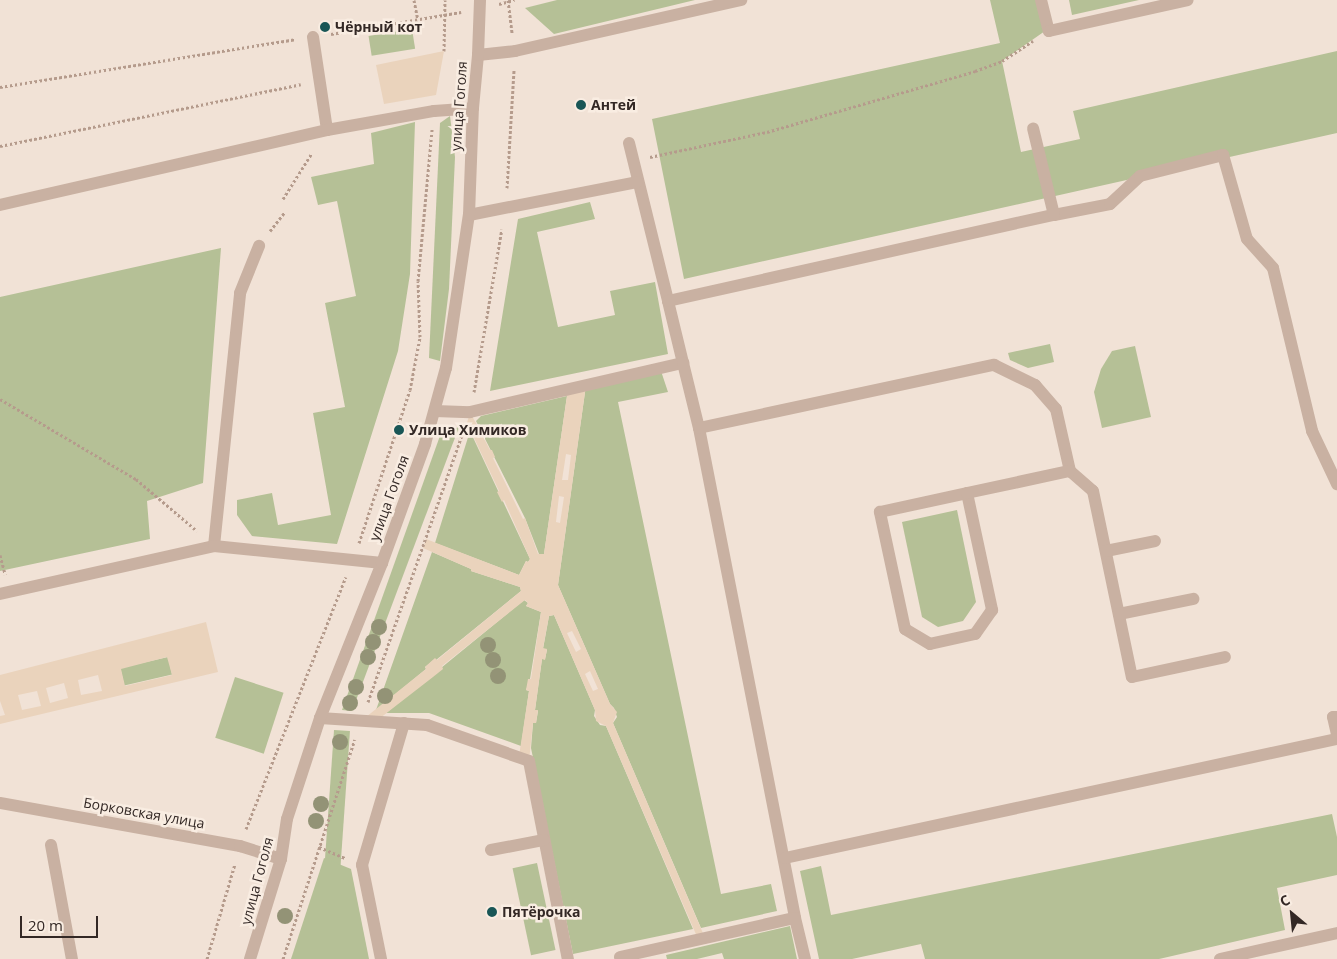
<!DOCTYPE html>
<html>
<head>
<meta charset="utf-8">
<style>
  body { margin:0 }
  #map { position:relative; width:1337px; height:959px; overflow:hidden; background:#f1e2d6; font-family:"Open Sans",sans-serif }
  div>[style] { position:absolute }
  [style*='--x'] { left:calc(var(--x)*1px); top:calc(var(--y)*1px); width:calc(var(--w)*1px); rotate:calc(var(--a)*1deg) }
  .green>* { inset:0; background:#b5c096; transform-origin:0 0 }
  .plaza>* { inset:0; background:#ead3bc }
  .path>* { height:3px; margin-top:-1.5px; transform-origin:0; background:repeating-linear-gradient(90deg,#b59b8c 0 2.5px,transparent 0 5px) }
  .lane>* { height:12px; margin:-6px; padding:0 6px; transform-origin:6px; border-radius:6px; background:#c9b1a2 }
  .street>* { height:12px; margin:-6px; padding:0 6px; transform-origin:6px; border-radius:6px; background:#c9b1a2 }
  .trees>* { width:16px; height:16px; margin:-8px; border-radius:50%; background:#939376 }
  .dots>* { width:14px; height:14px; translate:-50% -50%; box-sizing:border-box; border:2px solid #f9ede2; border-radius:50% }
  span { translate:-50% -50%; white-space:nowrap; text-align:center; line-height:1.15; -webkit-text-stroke:5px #f9ede2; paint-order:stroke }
  .poi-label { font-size:14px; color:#332825; font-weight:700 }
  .left { translate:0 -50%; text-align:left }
  .street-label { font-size:14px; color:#332825 }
  .north { position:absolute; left:1267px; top:889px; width:50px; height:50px; -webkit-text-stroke:4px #f9ede2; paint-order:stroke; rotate:332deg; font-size:14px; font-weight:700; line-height:20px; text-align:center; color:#332825 }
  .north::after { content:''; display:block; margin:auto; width:18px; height:22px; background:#332825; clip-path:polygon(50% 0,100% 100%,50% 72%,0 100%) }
  .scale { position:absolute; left:20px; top:916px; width:78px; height:22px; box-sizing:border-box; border:2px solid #332825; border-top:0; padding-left:6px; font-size:15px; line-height:18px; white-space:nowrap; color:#332825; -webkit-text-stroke:4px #f9ede2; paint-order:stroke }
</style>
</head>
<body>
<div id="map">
  <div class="green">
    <div style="clip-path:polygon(557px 0,695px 0,554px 34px,525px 8px)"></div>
    <div style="clip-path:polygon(990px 0,1036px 0,1045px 31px,1002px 61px,1021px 152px,1080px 139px,1073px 111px,1337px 51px,1337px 133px,684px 279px,652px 119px,1000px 43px)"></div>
    <div style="clip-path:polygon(1069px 0,1139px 0,1072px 15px)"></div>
    <div style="left:412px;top:29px;width:20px;height:44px;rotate:81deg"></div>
    <div style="clip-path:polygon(450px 116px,455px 157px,449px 289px,440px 361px,429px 358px,440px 123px)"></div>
    <div style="clip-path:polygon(415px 122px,410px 274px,398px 351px,337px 544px,252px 536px,237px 515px,237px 500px,272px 493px,278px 525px,331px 515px,313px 413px,345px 407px,325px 303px,356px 296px,337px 201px,318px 205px,311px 177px,374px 164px,371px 133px)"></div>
    <div style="clip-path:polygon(590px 202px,595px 219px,537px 232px,558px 327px,615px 315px,610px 291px,655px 282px,668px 354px,490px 391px,518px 219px)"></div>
    <div style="clip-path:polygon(221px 248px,203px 483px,147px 501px,150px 539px,0 571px,0 297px)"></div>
    <div style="clip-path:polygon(1050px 344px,1054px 362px,1028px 368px,1010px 360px,1008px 353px)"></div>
    <div style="clip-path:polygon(1135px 346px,1151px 417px,1102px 428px,1094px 392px,1101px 369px,1112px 351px)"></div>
    <div style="clip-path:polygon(660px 368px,668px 392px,618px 402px,721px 894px,771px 884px,777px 911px,701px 928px,613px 723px,617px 717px,614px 708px,610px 704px,558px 585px,586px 385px)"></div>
    <div style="clip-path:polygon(567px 396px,544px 554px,539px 554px,525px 518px,476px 421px,481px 416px)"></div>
    <div style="clip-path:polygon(459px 427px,352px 711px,342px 710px,441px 433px)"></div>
    <div style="clip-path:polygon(470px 431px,530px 559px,528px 562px,526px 561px,519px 575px,435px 543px)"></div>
    <div style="clip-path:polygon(957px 510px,976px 602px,963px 621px,938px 627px,922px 617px,902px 522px)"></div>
    <div style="clip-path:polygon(432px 552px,471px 569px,471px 571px,520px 587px,521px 591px,436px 660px,435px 659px,425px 667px,426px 669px,376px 710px)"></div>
    <div style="clip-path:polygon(524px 600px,528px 603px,526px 606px,541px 612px,530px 679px,526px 690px,529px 691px,521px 746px,429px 713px,386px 713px)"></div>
    <div style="clip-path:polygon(554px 615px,595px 710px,594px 716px,600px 725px,606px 726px,693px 929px,573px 954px,531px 748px,533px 723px,536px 723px,538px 711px,535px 710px,542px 659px,545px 659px,547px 650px,543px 649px,549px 616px)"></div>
    <div style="left:168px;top:657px;width:18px;height:49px;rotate:77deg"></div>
    <div style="left:235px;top:677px;width:51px;height:64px;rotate:18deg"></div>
    <div style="left:334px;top:730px;width:16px;height:241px;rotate:4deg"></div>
    <div style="clip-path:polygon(1332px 814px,1337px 837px,1337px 875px,1277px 888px,1285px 930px,1159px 959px,925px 959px,921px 944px,852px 959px,819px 959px,800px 871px,821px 866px,831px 915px)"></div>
    <div style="clip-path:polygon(324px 858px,351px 869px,369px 959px,291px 959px)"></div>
    <div style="left:537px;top:863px;width:89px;height:25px;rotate:78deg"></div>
    <div style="clip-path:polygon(790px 926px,797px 959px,724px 959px,722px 953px,697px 959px,667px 959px,666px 955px)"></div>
  </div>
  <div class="plaza">
    <div style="clip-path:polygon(444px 51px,436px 95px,384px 104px,376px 65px)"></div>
    <div style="clip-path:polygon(evenodd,586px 385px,558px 585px,610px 704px,617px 712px,613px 723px,705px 938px,698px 939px,606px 726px,596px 721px,595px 710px,554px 615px,549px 616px,543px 648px,547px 649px,545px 660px,542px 659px,535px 710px,538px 710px,536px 723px,533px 723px,529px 761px,519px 756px,529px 691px,526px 690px,528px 679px,531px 679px,541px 612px,526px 606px,528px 603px,525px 600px,442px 666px,443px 669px,433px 677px,375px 722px,361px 721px,426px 669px,425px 667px,435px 658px,437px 660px,521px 591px,520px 587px,471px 571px,471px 569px,423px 548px,426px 539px,519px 575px,526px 561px,528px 562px,530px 559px,504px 500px,502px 502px,497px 492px,499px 491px,467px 423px,470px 412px,490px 450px,492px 450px,495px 457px,493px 458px,523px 519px,525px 518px,538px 554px,544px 554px,568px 389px,586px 385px,566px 454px,571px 455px,568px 480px,562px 480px,566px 454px,586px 385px,559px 496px,564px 497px,560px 523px,556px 522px,559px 496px,586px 385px,572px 631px,581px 649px,576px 652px,567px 633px,572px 631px,586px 385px,590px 671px,598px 689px,593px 691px,585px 674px,590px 671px)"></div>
    <div style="clip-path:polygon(evenodd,206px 622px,218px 672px,0 724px,0 716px,5px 715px,0 701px,0 675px,206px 622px,167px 657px,172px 675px,125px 686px,121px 669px,167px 657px,206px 622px,98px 675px,102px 691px,81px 695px,78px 680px,98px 675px,206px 622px,64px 683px,68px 698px,50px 703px,46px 688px,64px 683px,206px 622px,37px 691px,41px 706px,22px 710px,18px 695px,37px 691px)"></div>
  </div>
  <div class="path">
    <div style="--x:414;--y:0;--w:20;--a:79"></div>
    <div style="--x:508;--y:0;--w:33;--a:83"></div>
    <div style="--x:499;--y:4;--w:16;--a:-15"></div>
    <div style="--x:331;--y:34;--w:132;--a:-9.6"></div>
    <div style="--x:444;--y:51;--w:51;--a:-88.9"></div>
    <div style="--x:0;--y:87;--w:299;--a:-9.2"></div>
    <div style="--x:0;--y:146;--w:307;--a:-11.6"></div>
    <div style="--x:650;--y:157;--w:120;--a:-12.1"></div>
    <div style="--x:767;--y:132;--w:217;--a:-16.3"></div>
    <div style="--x:975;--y:71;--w:29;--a:-20"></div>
    <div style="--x:1002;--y:61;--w:37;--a:-33"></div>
    <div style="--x:507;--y:188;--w:119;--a:-86.6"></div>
    <div style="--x:283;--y:199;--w:54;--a:-57.8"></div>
    <div style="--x:270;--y:231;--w:24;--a:-52"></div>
    <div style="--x:474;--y:392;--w:165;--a:-80.3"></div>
    <div style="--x:0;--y:399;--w:158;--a:30.5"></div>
    <div style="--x:136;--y:479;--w:80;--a:40.4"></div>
    <div style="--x:359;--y:543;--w:161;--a:-71.6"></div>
    <div style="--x:410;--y:390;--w:54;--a:-79.3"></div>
    <div style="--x:420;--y:337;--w:56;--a:-92"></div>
    <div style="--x:418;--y:281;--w:153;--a:-84.7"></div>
    <div style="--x:0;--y:555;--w:20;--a:75"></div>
    <div style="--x:368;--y:702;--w:288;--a:-70.6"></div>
    <div style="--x:246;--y:829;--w:271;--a:-68.4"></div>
    <div style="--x:319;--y:847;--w:28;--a:23"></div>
    <div style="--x:207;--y:959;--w:99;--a:-73.6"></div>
    <div style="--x:283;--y:959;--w:231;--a:-71.9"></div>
  </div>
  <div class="lane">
    <div style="--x:1041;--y:0;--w:32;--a:76"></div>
    <div style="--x:1049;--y:31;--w:142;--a:-12.6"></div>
    <div style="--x:313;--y:37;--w:94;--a:81.4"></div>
    <div style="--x:478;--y:55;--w:37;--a:-6"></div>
    <div style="--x:515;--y:51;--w:232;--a:-12.7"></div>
    <div style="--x:629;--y:143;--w:163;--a:76.1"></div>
    <div style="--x:0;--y:205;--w:335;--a:-12.9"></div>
    <div style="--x:327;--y:130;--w:109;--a:-10.1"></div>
    <div style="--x:434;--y:111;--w:39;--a:-4"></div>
    <div style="--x:469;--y:215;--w:171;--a:-11.1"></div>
    <div style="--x:1054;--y:215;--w:57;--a:-11.1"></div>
    <div style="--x:1110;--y:204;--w:41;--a:-43"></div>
    <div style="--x:1140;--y:176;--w:86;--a:-14.2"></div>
    <div style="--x:1223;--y:155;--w:87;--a:74.1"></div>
    <div style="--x:1247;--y:239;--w:39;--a:48"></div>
    <div style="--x:1273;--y:268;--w:168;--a:76.5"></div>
    <div style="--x:1312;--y:431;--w:59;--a:64.7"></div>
    <div style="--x:683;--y:363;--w:64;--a:-103.6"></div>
    <div style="--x:668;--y:301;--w:395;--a:-12.6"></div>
    <div style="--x:1054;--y:215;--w:89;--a:-103.6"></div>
    <div style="--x:435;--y:411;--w:35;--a:2"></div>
    <div style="--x:470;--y:412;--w:219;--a:-13"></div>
    <div style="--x:683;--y:363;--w:67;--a:76.2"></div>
    <div style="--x:699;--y:428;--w:499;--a:78.9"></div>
    <div style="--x:699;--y:428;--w:302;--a:-12.1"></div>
    <div style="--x:994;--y:365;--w:46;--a:26"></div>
    <div style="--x:1035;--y:385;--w:32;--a:49"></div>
    <div style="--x:1056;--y:409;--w:64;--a:77.3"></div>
    <div style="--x:1070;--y:471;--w:30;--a:41"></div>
    <div style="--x:1093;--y:491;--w:190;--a:78.2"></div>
    <div style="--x:1132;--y:677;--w:95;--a:-12.1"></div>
    <div style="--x:967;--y:493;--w:120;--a:77.9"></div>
    <div style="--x:992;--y:610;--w:29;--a:125"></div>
    <div style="--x:975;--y:634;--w:46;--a:167.5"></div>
    <div style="--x:930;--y:644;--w:29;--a:-149"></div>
    <div style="--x:905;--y:629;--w:120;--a:-102.1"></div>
    <div style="--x:880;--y:512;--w:89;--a:-12.3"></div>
    <div style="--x:967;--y:493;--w:105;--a:-12.1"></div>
    <div style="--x:214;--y:546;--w:254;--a:-84.1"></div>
    <div style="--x:240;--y:293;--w:51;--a:-68"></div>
    <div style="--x:1106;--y:551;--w:50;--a:-11.5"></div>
    <div style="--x:0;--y:594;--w:219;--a:-12.6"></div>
    <div style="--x:214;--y:546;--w:169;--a:5.8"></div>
    <div style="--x:1119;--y:614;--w:76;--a:-11.5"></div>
    <div style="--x:1337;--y:717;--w:4;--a:180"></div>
    <div style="--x:1333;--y:717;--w:18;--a:77"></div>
    <div style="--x:320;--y:718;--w:107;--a:3.7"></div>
    <div style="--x:427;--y:725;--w:108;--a:19.4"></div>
    <div style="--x:529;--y:761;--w:202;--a:78.9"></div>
    <div style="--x:51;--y:845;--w:116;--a:79.6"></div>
    <div style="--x:491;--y:850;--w:54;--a:-10.7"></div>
    <div style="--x:785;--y:858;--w:565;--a:-12.17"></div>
    <div style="--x:620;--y:957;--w:179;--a:-12.6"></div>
    <div style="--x:795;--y:918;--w:42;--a:76.3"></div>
    <div style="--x:381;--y:959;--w:96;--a:-101.4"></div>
    <div style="--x:362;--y:865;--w:148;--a:-73.5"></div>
    <div style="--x:1220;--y:959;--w:120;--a:-12.5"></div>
  </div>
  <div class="street">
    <div style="--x:0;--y:803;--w:244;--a:10.2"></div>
    <div style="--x:240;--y:846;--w:43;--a:17.6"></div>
    <div style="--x:250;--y:959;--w:105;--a:-72.8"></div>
    <div style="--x:281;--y:859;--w:40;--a:-81.5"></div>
    <div style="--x:287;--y:819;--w:106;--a:-71.9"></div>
    <div style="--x:320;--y:718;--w:167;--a:-68.2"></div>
    <div style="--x:382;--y:563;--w:127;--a:-70.1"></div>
    <div style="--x:425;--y:444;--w:79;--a:-74.6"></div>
    <div style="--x:446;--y:368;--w:155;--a:-81.5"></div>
    <div style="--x:469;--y:215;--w:107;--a:-87.9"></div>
    <div style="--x:473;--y:108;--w:53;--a:-84.6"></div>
    <div style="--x:478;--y:55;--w:55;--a:-87.9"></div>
  </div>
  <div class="trees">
    <div style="left:379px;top:627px"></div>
    <div style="left:373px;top:642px"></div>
    <div style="left:488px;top:645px"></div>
    <div style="left:368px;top:657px"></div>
    <div style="left:493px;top:660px"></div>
    <div style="left:498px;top:676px"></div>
    <div style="left:356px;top:687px"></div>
    <div style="left:385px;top:696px"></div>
    <div style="left:350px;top:703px"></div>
    <div style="left:340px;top:742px"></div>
    <div style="left:321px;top:804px"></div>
    <div style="left:316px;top:821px"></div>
    <div style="left:285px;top:916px"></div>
  </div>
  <div class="dots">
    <div style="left:325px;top:27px;background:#195656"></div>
    <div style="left:581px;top:105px;background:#195656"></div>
    <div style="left:399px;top:430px;background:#195656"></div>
    <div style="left:492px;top:912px;background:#195656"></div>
  </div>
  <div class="poi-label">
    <span class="left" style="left:335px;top:27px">Чёрный кот</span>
    <span class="left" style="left:591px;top:105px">Антей</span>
    <span class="left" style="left:409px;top:430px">Улица Химиков</span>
    <span class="left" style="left:502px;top:912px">Пятёрочка</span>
  </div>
  <div class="street-label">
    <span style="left:459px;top:106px;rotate:-86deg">улица Гоголя</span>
    <span style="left:389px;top:498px;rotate:-70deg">улица Гоголя</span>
    <span style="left:144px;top:813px;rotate:10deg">Борковская улица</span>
    <span style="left:257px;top:881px;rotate:-75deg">улица Гоголя</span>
  </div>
  <div class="north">С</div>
  <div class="scale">20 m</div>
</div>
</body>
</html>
